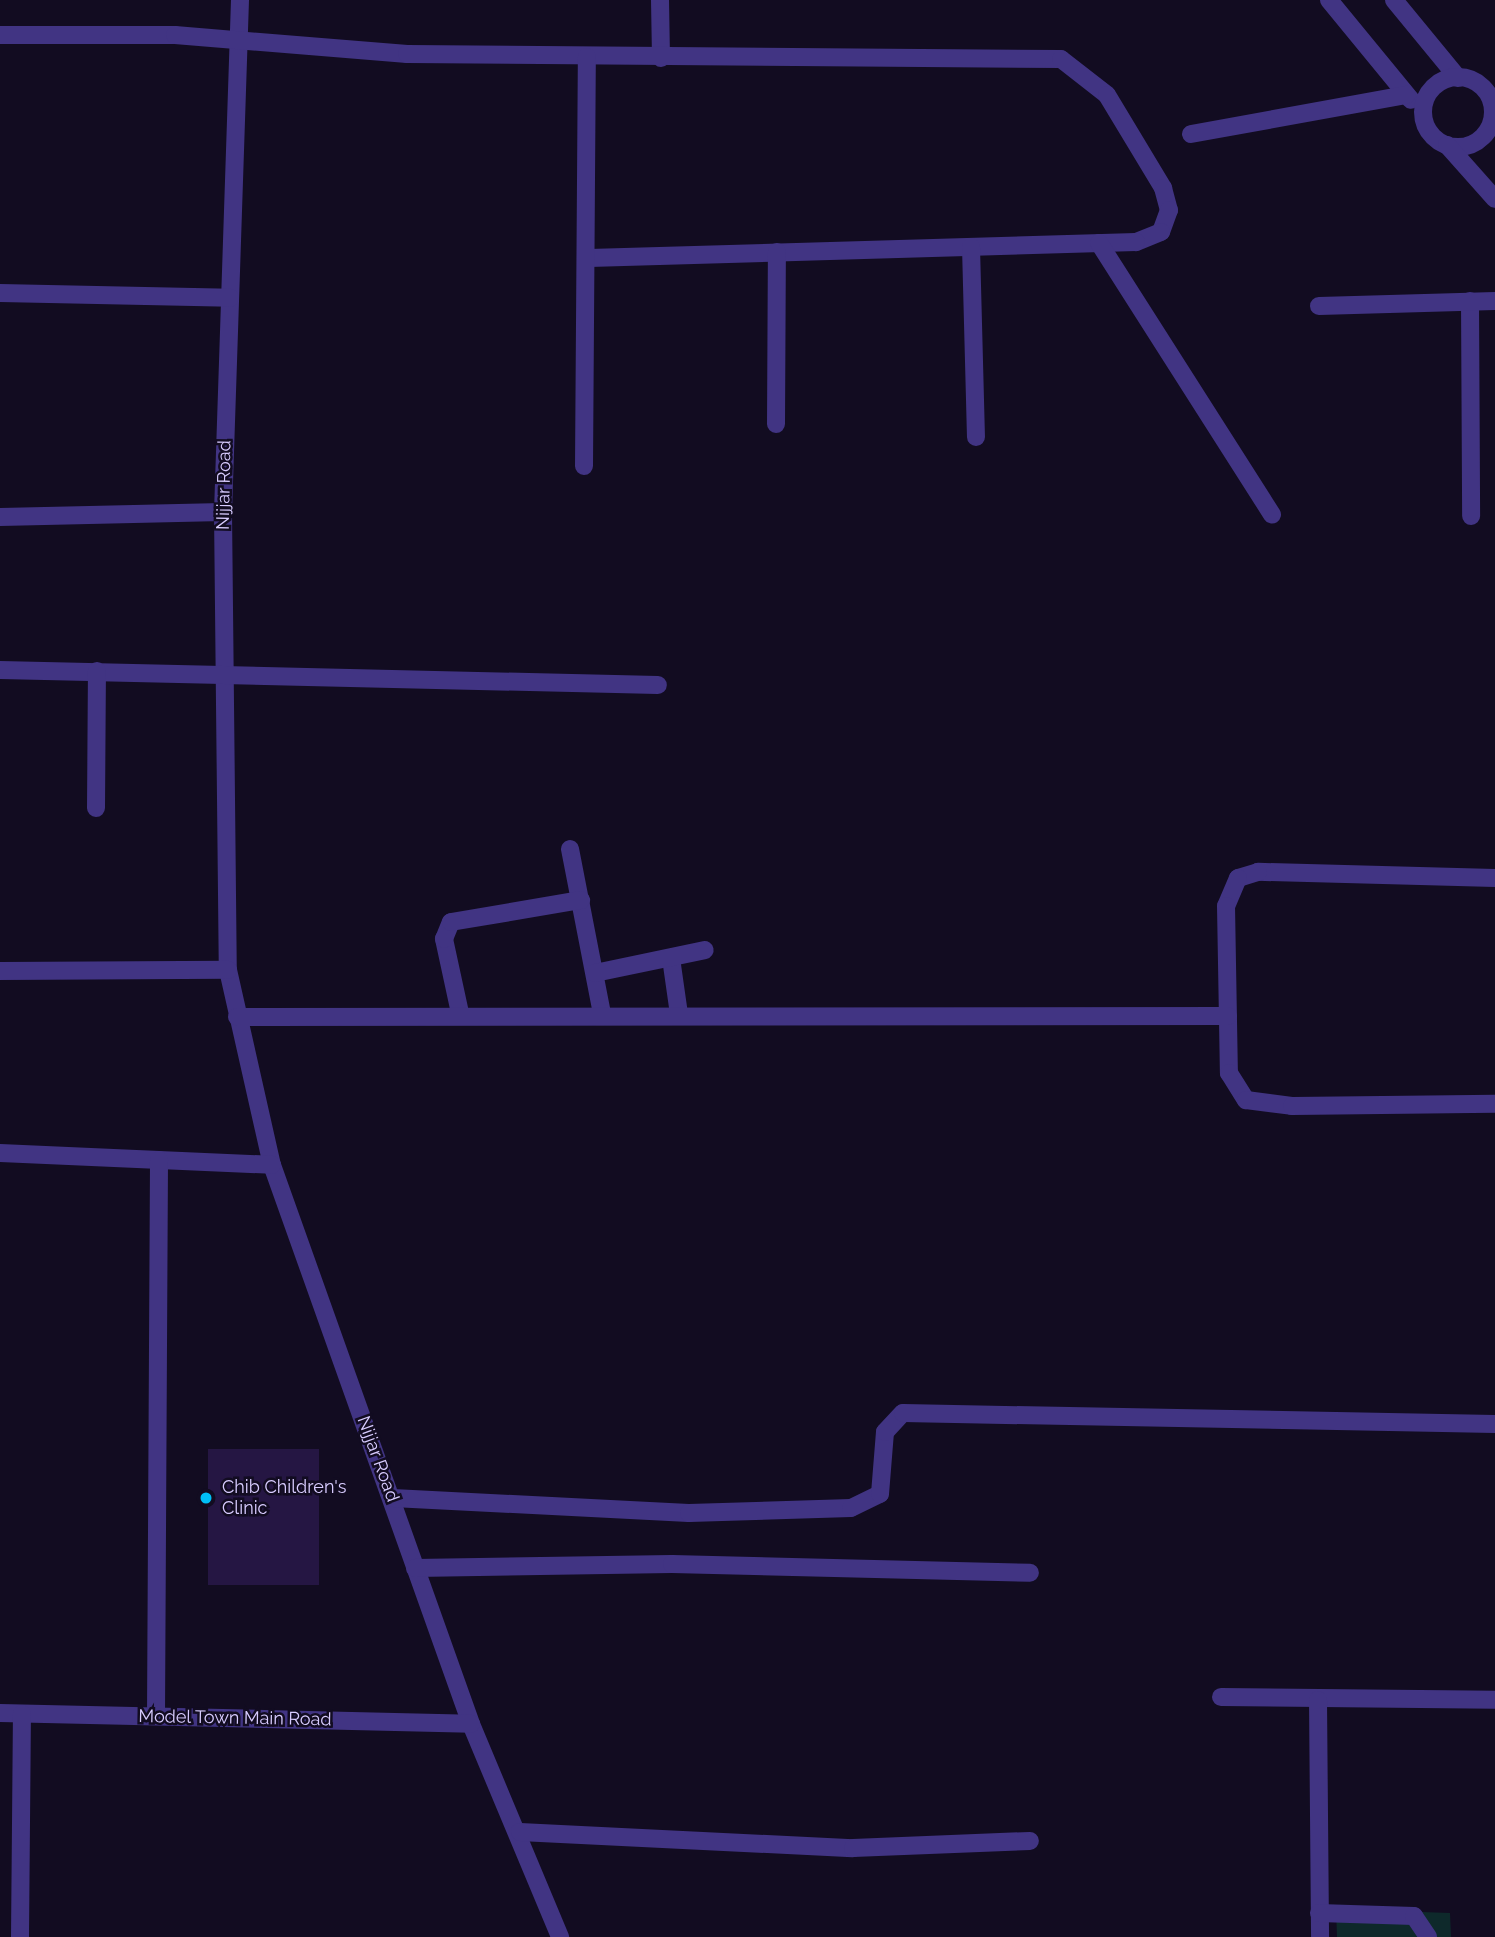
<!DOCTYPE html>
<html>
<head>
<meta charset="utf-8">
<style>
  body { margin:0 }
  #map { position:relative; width:1495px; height:1937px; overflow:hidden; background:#120c21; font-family:Raleway,sans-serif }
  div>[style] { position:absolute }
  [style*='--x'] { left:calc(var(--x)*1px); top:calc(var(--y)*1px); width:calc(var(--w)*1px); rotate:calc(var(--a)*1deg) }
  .green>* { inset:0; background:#0e292b }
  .building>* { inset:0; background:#251643; transform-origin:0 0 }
  .minor>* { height:18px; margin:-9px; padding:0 9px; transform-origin:9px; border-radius:9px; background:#413483 }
  .minor>.ring { margin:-9px; padding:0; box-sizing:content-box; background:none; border:18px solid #413483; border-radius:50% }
  .dots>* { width:19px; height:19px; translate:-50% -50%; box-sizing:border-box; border:4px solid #120c21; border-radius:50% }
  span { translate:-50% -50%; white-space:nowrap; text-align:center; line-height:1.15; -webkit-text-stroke:5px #120c21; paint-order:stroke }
  .street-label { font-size:18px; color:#d8ccff }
  .poi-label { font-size:18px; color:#d8ccff }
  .left { translate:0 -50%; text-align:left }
</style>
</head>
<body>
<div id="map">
  <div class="green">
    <div style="clip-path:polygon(1336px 1909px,1450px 1913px,1451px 1937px,1337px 1937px)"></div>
  </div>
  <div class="building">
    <div style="left:319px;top:1449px;width:136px;height:111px;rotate:90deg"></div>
  </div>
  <div class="minor">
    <div style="--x:240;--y:0;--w:512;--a:91.9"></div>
    <div style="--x:223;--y:512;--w:458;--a:89.4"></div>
    <div style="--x:228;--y:970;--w:200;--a:77.3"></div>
    <div style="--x:272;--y:1165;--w:593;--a:70.4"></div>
    <div style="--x:471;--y:1724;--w:231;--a:67.3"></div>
    <div style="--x:660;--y:0;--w:58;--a:89"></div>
    <div style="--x:1329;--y:0;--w:129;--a:50.6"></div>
    <div style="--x:1394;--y:0;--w:101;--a:50.6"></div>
    <div style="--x:0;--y:35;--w:175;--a:0"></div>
    <div style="--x:175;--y:35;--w:233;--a:4.7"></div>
    <div style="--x:407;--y:54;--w:654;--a:0.44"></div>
    <div style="--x:1061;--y:59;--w:58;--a:38"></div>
    <div style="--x:1107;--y:95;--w:109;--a:58.9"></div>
    <div style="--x:1163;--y:188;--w:23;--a:75"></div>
    <div style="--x:1169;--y:210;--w:23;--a:110"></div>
    <div style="--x:1161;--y:232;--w:27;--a:158"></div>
    <div style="--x:1136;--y:242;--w:547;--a:178.32"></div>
    <div class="ring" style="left:1423px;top:77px;width:52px;height:52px"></div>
    <div style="--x:1191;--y:134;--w:219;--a:-10.3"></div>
    <div style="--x:1447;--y:145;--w:72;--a:48.4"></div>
    <div style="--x:1099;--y:243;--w:322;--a:57.5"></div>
    <div style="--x:971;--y:247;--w:190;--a:88.5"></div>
    <div style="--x:0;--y:293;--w:230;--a:1.2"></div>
    <div style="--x:1470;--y:301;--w:215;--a:89.7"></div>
    <div style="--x:1319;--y:306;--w:176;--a:-1.6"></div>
    <div style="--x:776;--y:424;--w:172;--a:-89.7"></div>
    <div style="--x:584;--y:466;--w:409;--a:-89.6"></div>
    <div style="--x:0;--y:517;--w:223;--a:-1.3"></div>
    <div style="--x:0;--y:670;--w:658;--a:1.31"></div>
    <div style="--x:96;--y:808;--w:137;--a:-89.6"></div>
    <div style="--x:570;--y:849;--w:168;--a:79"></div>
    <div style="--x:1495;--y:878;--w:237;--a:-178.5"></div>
    <div style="--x:1258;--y:872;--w:21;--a:163"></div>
    <div style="--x:1238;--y:878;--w:30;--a:113"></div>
    <div style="--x:1226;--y:906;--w:167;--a:89"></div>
    <div style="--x:1229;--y:1073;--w:32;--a:58"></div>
    <div style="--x:1246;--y:1100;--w:46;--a:7.4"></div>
    <div style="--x:1292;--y:1106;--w:203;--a:-0.6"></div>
    <div style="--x:671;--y:958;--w:57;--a:81.9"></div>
    <div style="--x:0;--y:971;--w:228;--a:-0.3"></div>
    <div style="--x:595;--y:973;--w:112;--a:-11.8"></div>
    <div style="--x:460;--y:1013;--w:76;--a:-102.2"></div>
    <div style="--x:444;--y:939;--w:18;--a:-68"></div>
    <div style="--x:451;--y:922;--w:132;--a:-9.6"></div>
    <div style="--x:237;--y:1017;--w:991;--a:-0.06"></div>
    <div style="--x:0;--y:1153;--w:272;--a:2.5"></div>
    <div style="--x:393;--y:1498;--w:296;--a:2.9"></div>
    <div style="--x:689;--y:1513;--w:162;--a:-1.8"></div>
    <div style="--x:851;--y:1508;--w:32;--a:-26"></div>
    <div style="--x:880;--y:1494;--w:62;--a:-85.4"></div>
    <div style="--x:885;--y:1432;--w:26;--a:-47"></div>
    <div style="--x:903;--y:1413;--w:592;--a:1.06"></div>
    <div style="--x:415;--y:1568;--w:257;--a:-0.9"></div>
    <div style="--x:672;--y:1564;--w:358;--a:1.4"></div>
    <div style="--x:1221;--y:1697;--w:274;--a:0.6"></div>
    <div style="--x:1318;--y:1700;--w:237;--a:89.5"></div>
    <div style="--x:0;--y:1713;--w:471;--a:1.3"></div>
    <div style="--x:156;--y:1716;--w:556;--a:-89.69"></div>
    <div style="--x:520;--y:1832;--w:333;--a:2.8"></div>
    <div style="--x:853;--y:1848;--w:177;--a:-2.3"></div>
    <div style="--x:1319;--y:1913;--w:95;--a:1.8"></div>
    <div style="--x:1414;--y:1916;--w:25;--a:56"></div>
    <div style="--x:20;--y:1937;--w:223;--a:-89.5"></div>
  </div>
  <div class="dots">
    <div style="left:206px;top:1498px;background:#00bff7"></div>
  </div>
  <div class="street-label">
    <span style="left:224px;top:485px;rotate:-89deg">Nijjar Road</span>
    <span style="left:378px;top:1459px;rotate:70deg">Nijjar Road</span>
    <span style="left:235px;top:1718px;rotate:1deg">Model Town Main Road</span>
  </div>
  <div class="poi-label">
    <span class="left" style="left:222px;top:1498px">Chib Children's<br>Clinic</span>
  </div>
</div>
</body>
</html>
